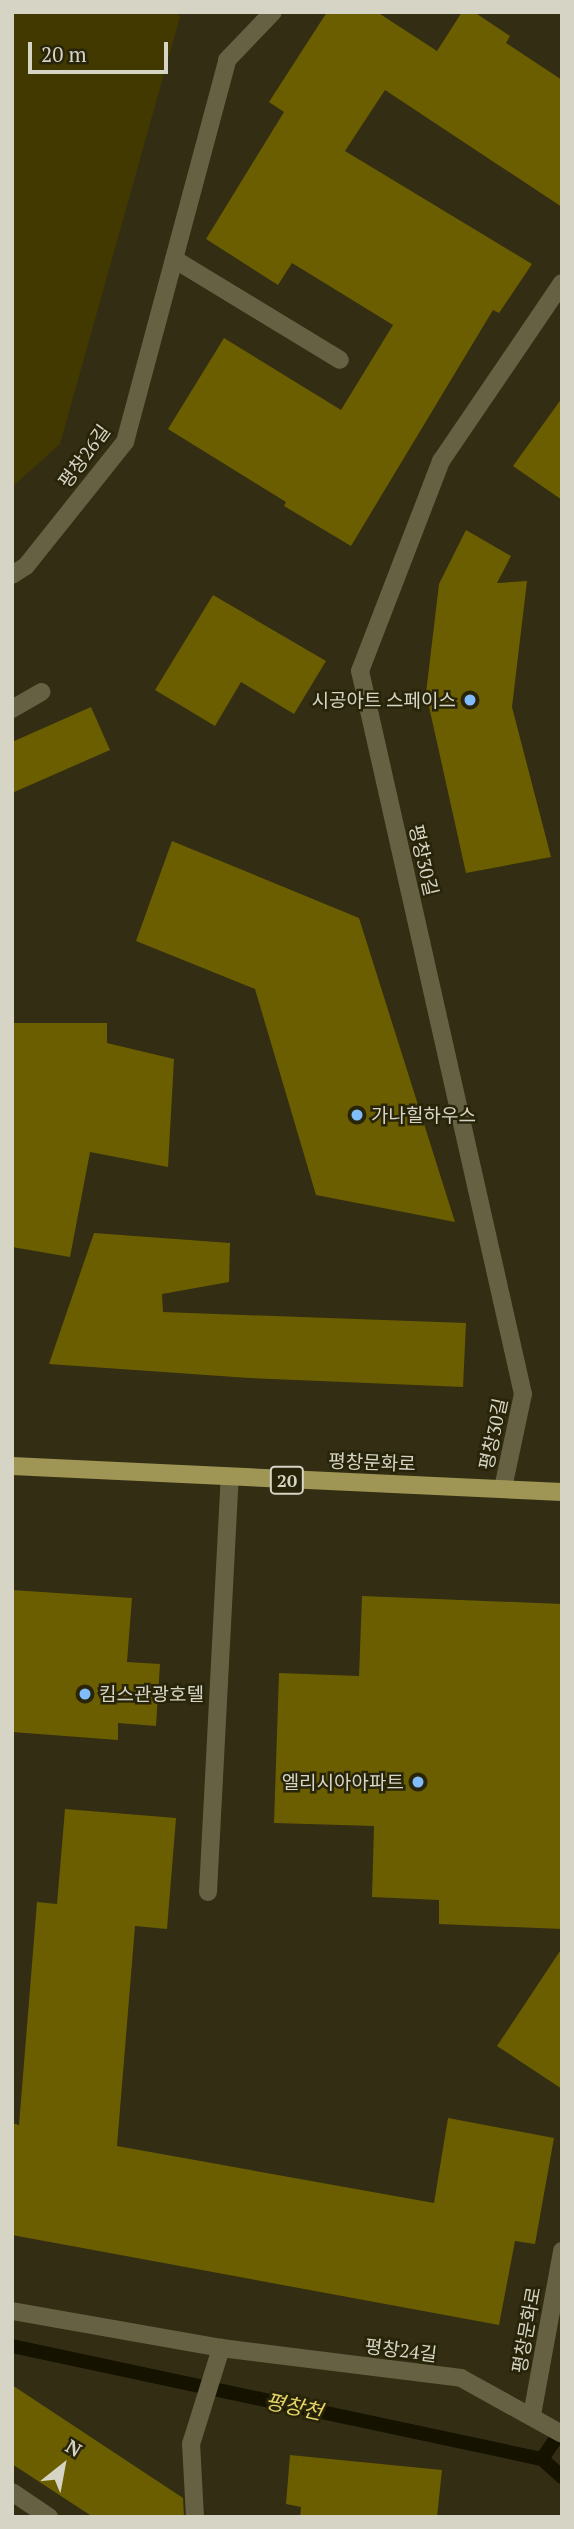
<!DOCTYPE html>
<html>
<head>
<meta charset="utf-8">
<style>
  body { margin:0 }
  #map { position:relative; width:574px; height:2529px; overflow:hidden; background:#322d13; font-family:"PT Serif","Noto Sans KR",serif }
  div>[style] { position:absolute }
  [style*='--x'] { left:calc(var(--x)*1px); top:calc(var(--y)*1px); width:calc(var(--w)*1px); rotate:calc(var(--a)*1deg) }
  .green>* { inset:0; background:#423900 }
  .stream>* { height:14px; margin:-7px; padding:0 7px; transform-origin:7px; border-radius:7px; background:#161200 }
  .building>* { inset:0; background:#6b5e00 }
  .minor>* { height:18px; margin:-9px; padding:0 9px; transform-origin:9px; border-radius:9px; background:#666143 }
  .major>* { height:18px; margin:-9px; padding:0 9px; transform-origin:9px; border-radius:9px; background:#9f9555 }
  .dots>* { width:19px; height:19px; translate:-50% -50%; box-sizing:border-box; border:4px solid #282409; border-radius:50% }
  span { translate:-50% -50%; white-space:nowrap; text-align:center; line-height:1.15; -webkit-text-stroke:5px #282409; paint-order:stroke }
  .shield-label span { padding:2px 5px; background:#282409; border:2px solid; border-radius:5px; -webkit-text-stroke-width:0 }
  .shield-label { font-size:18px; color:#d6d4c4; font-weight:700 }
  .street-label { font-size:19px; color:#d6d4c4 }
  .poi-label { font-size:19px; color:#d6d4c4 }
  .right { translate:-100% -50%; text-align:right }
  .left { translate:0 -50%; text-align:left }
  .water-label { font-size:21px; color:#e5d367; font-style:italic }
  .frame { position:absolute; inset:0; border:14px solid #d6d4c4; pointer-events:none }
  .north { position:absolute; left:28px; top:2431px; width:70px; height:70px; -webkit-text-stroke:5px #282409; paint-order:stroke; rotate:31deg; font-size:19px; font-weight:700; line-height:28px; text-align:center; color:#d6d4c4 }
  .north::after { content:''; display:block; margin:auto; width:24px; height:32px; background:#d6d4c4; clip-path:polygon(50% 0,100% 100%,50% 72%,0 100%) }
  .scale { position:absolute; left:28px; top:42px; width:140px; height:32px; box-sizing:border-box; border:4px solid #d6d4c4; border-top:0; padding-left:9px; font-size:21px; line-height:24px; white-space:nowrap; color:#d6d4c4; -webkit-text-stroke:5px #282409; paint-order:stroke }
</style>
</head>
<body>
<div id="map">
  <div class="green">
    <div style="clip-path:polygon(12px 12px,176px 12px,180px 17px,60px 444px,12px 487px)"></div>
  </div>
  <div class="stream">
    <div style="--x:12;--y:2346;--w:542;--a:12.04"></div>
    <div style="--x:542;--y:2459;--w:36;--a:-56"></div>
    <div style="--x:542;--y:2459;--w:27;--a:42"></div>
  </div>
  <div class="building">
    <div style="clip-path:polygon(327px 12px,377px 12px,437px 51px,462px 12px,474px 12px,510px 36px,506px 43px,562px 80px,562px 207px,385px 90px,345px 151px,532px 264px,499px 313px,493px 310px,351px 546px,284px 506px,286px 502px,168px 429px,224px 338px,341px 410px,393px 325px,292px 263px,278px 285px,206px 239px,284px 112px,269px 102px)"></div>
    <div style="clip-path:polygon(562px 398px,562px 500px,513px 466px)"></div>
    <div style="clip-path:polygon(466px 530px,511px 556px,497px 583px,527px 581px,512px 707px,551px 857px,466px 873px,426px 693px,439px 584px)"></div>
    <div style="clip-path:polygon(213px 595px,326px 661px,294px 714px,241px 682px,215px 726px,155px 690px)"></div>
    <div style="clip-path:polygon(91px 707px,110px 750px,12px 793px,12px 742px)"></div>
    <div style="clip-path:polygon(172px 841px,359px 918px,455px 1222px,316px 1195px,255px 989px,136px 941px)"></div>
    <div style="clip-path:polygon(12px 1023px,107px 1023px,107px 1043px,174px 1059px,168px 1167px,90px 1152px,70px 1257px,12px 1247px)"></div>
    <div style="clip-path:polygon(94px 1233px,230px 1243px,229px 1282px,162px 1294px,163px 1312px,466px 1323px,463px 1387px,249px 1378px,49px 1364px)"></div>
    <div style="clip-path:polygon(12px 1590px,132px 1598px,127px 1662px,160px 1664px,156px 1726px,118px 1723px,118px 1740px,12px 1732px)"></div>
    <div style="clip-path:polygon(362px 1596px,562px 1604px,562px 1929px,439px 1924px,439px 1900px,372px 1897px,374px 1826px,274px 1823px,279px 1673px,359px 1676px)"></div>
    <div style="clip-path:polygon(65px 1809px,176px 1818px,167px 1929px,135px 1926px,117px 2146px,434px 2203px,448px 2118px,554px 2138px,535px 2244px,515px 2241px,499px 2325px,12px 2235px,12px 2123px,19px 2125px,37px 1902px,57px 1904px)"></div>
    <div style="clip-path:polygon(562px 1948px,562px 2089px,497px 2046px)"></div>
    <div style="clip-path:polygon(12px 2385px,183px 2498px,184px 2517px,93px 2517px,12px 2464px)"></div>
    <div style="clip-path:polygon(290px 2455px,442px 2470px,437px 2517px,300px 2517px,301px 2507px,286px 2504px)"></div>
  </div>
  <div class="minor">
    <div style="--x:174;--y:259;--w:194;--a:31.3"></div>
    <div style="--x:12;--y:575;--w:17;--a:-33"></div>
    <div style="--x:26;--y:566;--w:159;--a:-51.4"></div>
    <div style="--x:125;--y:442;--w:395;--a:-75"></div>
    <div style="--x:227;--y:60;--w:66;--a:-46.2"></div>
    <div style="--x:12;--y:709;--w:34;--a:-30"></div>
    <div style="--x:503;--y:1488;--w:96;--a:-78"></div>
    <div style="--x:523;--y:1394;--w:741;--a:-102.7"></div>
    <div style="--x:360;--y:671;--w:225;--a:-68.9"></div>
    <div style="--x:441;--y:461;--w:215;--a:-55.8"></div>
    <div style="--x:208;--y:1892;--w:415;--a:-87"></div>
    <div style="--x:12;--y:2311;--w:212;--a:10"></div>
    <div style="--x:221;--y:2348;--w:242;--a:7.1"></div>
    <div style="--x:461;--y:2378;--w:115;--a:29"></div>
    <div style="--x:532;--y:2415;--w:167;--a:-79.6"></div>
    <div style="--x:12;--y:2492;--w:45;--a:34"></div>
    <div style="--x:195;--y:2517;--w:73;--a:-93.1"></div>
    <div style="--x:191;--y:2444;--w:101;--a:-72.6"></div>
  </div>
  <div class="major">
    <div style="--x:12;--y:1466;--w:551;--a:2.71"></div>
  </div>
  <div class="dots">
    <div style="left:470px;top:700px;background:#81bdfa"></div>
    <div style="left:357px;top:1115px;background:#81bdfa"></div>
    <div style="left:85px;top:1694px;background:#81bdfa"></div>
    <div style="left:418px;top:1782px;background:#81bdfa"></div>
  </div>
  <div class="shield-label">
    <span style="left:287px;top:1480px">20</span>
  </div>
  <div class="street-label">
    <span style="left:84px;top:456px;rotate:-54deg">평창26길</span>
    <span style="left:424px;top:860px;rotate:77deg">평창30길</span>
    <span style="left:493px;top:1434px;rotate:-78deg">평창30길</span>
    <span style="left:372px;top:1462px;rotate:2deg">평창문화로</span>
    <span style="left:526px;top:2330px;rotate:-80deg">평창문화로</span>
    <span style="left:401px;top:2350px;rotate:7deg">평창24길</span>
  </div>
  <div class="poi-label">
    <span class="right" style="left:456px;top:700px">시공아트 스페이스</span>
    <span class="left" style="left:371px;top:1115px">가나힐하우스</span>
    <span class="left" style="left:99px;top:1694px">킴스관광호텔</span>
    <span class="right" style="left:404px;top:1782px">엘리시아아파트</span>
  </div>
  <div class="water-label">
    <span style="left:294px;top:2406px;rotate:12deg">평창천</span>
  </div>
  <div class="frame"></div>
  <div class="north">N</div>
  <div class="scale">20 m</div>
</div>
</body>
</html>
